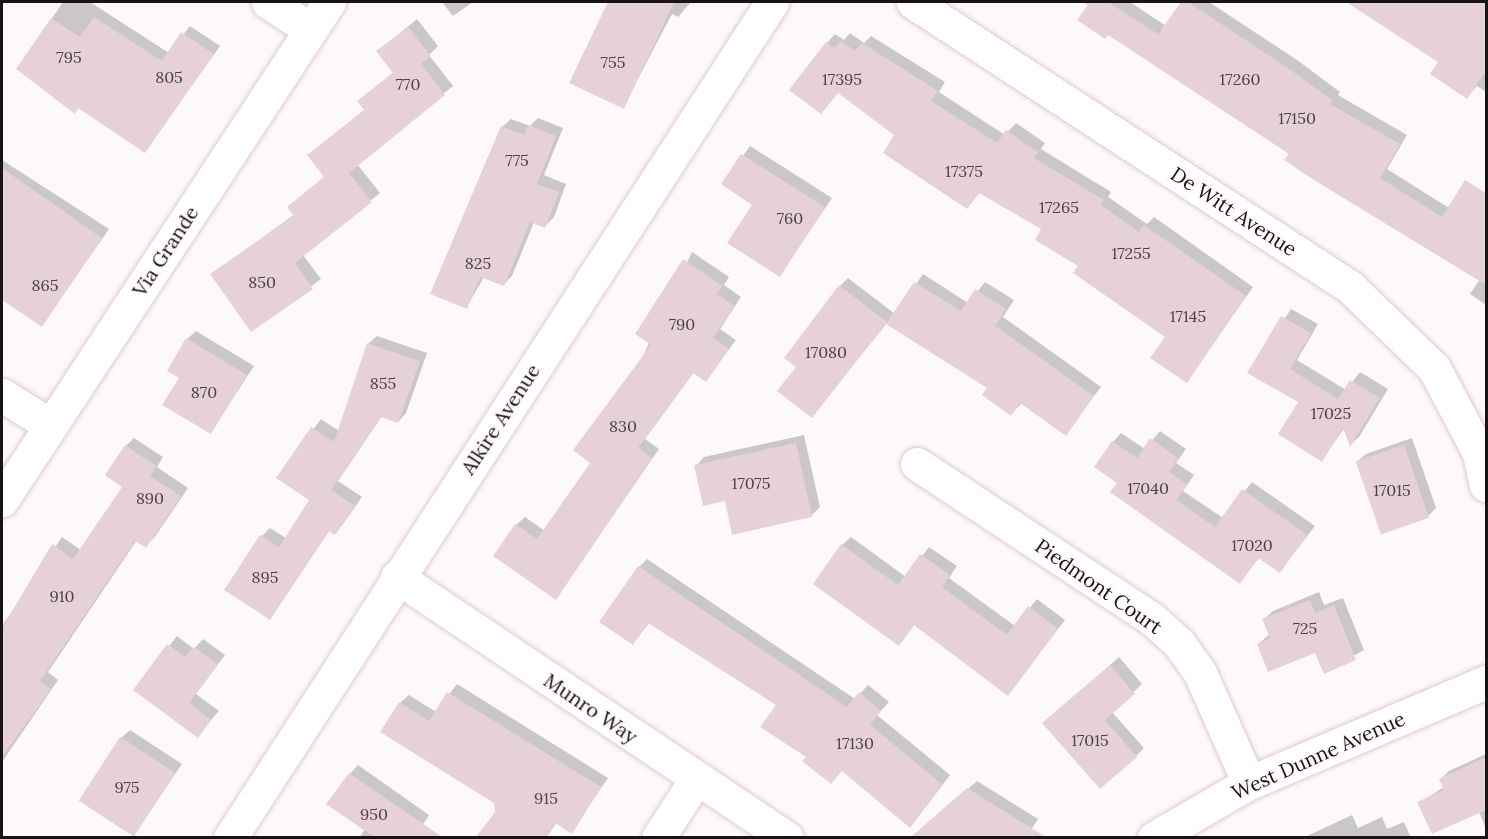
<!DOCTYPE html>
<html>
<head>
<meta charset="utf-8">
<style>
  body { margin:0 }
  #map { position:relative; width:1488px; height:839px; overflow:hidden; background:#fdf9fb; font-family:Lora,serif }
  div>[style] { position:absolute }
  [style*='--x'] { left:calc(var(--x)*1px); top:calc(var(--y)*1px); width:calc(var(--w)*1px); rotate:calc(var(--a)*1deg) }
  .shadow>* { inset:0; background:#0003 }
  .building>* { inset:0; background:#e6d1da; transform-origin:0 0 }
  .roads { filter:drop-shadow(0 0 2px #dec9d2) drop-shadow(0 0 2px #dec9d2) }
  .minor>* { height:33px; margin:-16.5px; padding:0 16.5px; transform-origin:16.5px; border-radius:16.5px; background:#fff }
  span { translate:-50% -50%; white-space:nowrap; text-align:center; line-height:1.15; -webkit-text-stroke:4.5px #fdf9fb; paint-order:stroke }
  .number-label { font-size:16px; color:#4d4247 }
  .number-label span { -webkit-text-stroke-width:0 }
  .street-label { font-size:20px; color:#1a1316 }
  .frame { position:absolute; inset:0; border:3px solid #1a1316; pointer-events:none }
</style>
</head>
<body>
<div id="map">
  <div class="shadow">
    <div style="clip-path:polygon(63px 2px,90px 2px,169px 53px,190px 26px,220px 46px,145px 151px,79px 107px,75px 112px,18px 69px)"></div>
    <div style="clip-path:polygon(442px 2px,473px 2px,453px 16px)"></div>
    <div style="clip-path:polygon(610px 2px,691px 2px,678px 17px,672px 14px,623px 107px,571px 83px)"></div>
    <div style="clip-path:polygon(1084px 2px,1130px 2px,1166px 26px,1182px 2px,1209px 2px,1297px 60px,1340px 92px,1338px 95px,1407px 135px,1387px 169px,1449px 208px,1466px 187px,1486px 199px,1486px 305px,1470px 294px,1480px 279px,1291px 154px)"></div>
    <div style="clip-path:polygon(1349px 2px,1486px 2px,1486px 92px,1477px 86px,1467px 97px,1440px 61px)"></div>
    <div style="clip-path:polygon(417px 19px,438px 46px,429px 55px,453px 86px,357px 164px,380px 193px,303px 255px,321px 279px,251px 330px,212px 274px,295px 214px,289px 207px,325px 176px,365px 109px,359px 101px,394px 72px,378px 51px)"></div>
    <div style="clip-path:polygon(850px 33px,864px 43px,871px 36px,945px 82px,939px 92px,1005px 135px,1016px 123px,1045px 143px,1041px 149px,1111px 192px,1108px 197px,1147px 224px,1154px 217px,1253px 287px,1187px 381px,1167px 336px,1043px 229px,980px 192px,967px 208px,896px 135px,839px 92px,821px 112px,827px 43px,835px 34px,844px 40px)"></div>
    <div style="clip-path:polygon(538px 118px,563px 128px,544px 175px,566px 184px,554px 217px,545px 226px,534px 222px,512px 276px,503px 285px,484px 277px,466px 308px,502px 127px,511px 119px,530px 126px)"></div>
    <div style="clip-path:polygon(750px 146px,832px 198px,780px 275px,754px 204px,723px 184px)"></div>
    <div style="clip-path:polygon(2px 160px,109px 229px,42px 325px,20px 285px,2px 273px)"></div>
    <div style="clip-path:polygon(692px 252px,729px 277px,724px 285px,741px 297px,720px 329px,736px 340px,706px 380px,694px 372px,645px 439px,659px 449px,556px 598px,516px 525px,525px 517px,545px 531px,593px 462px)"></div>
    <div style="clip-path:polygon(923px 274px,968px 303px,985px 282px,1014px 300px,1003px 317px,1101px 387px,1065px 434px,1022px 403px,1011px 414px,989px 388px,887px 323px,812px 416px,798px 367px,840px 286px,848px 278px,895px 314px)"></div>
    <div style="clip-path:polygon(1291px 309px,1318px 324px,1297px 360px,1346px 390px,1360px 372px,1388px 389px,1359px 437px,1351px 444px,1345px 427px,1322px 460px,1300px 402px,1249px 373px)"></div>
    <div style="clip-path:polygon(196px 331px,254px 366px,211px 432px,181px 378px,187px 339px)"></div>
    <div style="clip-path:polygon(377px 336px,427px 353px,406px 413px,398px 422px,382px 416px,338px 481px,362px 497px,343px 524px,335px 533px,330px 530px,269px 618px,226px 590px,262px 536px,270px 528px,286px 538px,311px 500px,278px 477px,321px 419px,339px 431px,368px 344px)"></div>
    <div style="clip-path:polygon(1160px 431px,1186px 449px,1176px 463px,1194px 475px,1183px 491px,1223px 518px,1252px 482px,1315px 526px,1280px 571px,1260px 557px,1239px 582px,1119px 482px,1113px 442px,1121px 433px,1145px 449px)"></div>
    <div style="clip-path:polygon(804px 435px,820px 507px,811px 516px,726px 499px,696px 466px,704px 457px)"></div>
    <div style="clip-path:polygon(134px 438px,163px 457px,157px 467px,188px 488px,154px 538px,145px 546px,137px 540px,48px 672px,58px 680px,2px 762px,2px 626px,62px 537px,81px 550px,124px 486px,126px 446px)"></div>
    <div style="clip-path:polygon(1412px 438px,1436px 508px,1428px 516px,1357px 462px,1366px 454px)"></div>
    <div style="clip-path:polygon(851px 537px,906px 577px,929px 547px,957px 566px,949px 578px,1015px 626px,1037px 599px,1065px 620px,1008px 694px,915px 624px,899px 644px,842px 545px)"></div>
    <div style="clip-path:polygon(647px 559px,855px 699px,868px 685px,889px 702px,877px 715px,950px 775px,918px 817px,910px 826px,842px 770px,808px 756px,778px 704px,650px 622px,633px 643px,639px 567px)"></div>
    <div style="clip-path:polygon(1319px 592px,1324px 605px,1343px 598px,1364px 650px,1325px 672px,1316px 651px,1258px 644px,1270px 634px,1264px 619px,1273px 611px)"></div>
    <div style="clip-path:polygon(177px 636px,194px 649px,203px 639px,225px 655px,196px 694px,219px 711px,197px 736px,135px 690px)"></div>
    <div style="clip-path:polygon(1119px 657px,1142px 684px,1112px 712px,1144px 748px,1136px 756px,1053px 715px)"></div>
    <div style="clip-path:polygon(457px 684px,608px 778px,571px 832px,557px 822px,546px 838px,478px 838px,496px 812px,495px 802px,400px 703px,409px 695px,436px 712px)"></div>
    <div style="clip-path:polygon(130px 730px,182px 764px,134px 834px,121px 738px)"></div>
    <div style="clip-path:polygon(1486px 754px,1486px 829px,1479px 812px,1419px 803px,1444px 787px,1441px 779px,1449px 771px)"></div>
    <div style="clip-path:polygon(358px 765px,429px 815px,414px 838px,359px 838px,365px 829px,350px 774px)"></div>
    <div style="clip-path:polygon(977px 781px,1038px 819px,1026px 838px,916px 835px)"></div>
    <div style="clip-path:polygon(1352px 815px,1358px 828px,1382px 817px,1387px 829px,1404px 822px,1411px 838px,1303px 838px)"></div>
  </div>
  <div class="building">
    <div style="clip-path:polygon(608px 2px,674px 2px,624px 109px,569px 83px)"></div>
    <div style="clip-path:polygon(1090px 2px,1108px 2px,1158px 34px,1181px 2px,1188px 2px,1288px 68px,1333px 101px,1330px 104px,1400px 144px,1380px 178px,1442px 217px,1465px 180px,1486px 193px,1486px 285px,1314px 180px,1284px 160px,1289px 154px,1108px 35px,1105px 39px,1077px 20px)"></div>
    <div style="clip-path:polygon(1346px 2px,1486px 2px,1486px 71px,1467px 99px,1430px 74px,1438px 62px)"></div>
    <div style="clip-path:polygon(94px 17px,162px 61px,181px 32px,214px 54px,145px 153px,78px 108px,75px 114px,16px 69px,51px 18px,80px 37px)"></div>
    <div style="clip-path:polygon(408px 27px,431px 56px,421px 63px,445px 95px,349px 173px,372px 202px,295px 263px,313px 289px,251px 332px,210px 274px,294px 216px,287px 207px,324px 177px,307px 155px,364px 110px,357px 101px,393px 73px,376px 51px)"></div>
    <div style="clip-path:polygon(841px 41px,855px 51px,862px 43px,938px 91px,931px 101px,997px 143px,1006px 130px,1038px 152px,1034px 158px,1104px 200px,1101px 205px,1139px 232px,1144px 225px,1246px 296px,1187px 383px,1150px 358px,1165px 337px,1073px 273px,1078px 266px,1035px 240px,1041px 229px,979px 193px,967px 209px,883px 153px,894px 135px,838px 93px,821px 114px,789px 90px,826px 42px,835px 48px)"></div>
    <div style="clip-path:polygon(528px 125px,556px 136px,537px 184px,559px 192px,545px 228px,530px 222px,504px 286px,480px 277px,467px 309px,430px 294px,501px 126px,525px 135px)"></div>
    <div style="clip-path:polygon(741px 154px,825px 207px,780px 277px,727px 243px,752px 205px,721px 184px)"></div>
    <div style="clip-path:polygon(2px 168px,102px 238px,42px 327px,2px 300px)"></div>
    <div style="clip-path:polygon(683px 259px,722px 286px,717px 294px,734px 306px,713px 338px,729px 349px,706px 382px,693px 373px,638px 448px,652px 458px,556px 600px,493px 556px,515px 524px,537px 539px,590px 463px,573px 450px,651px 345px,635px 334px)"></div>
    <div style="clip-path:polygon(914px 282px,961px 311px,975px 289px,1006px 309px,995px 326px,1094px 396px,1066px 436px,1020px 403px,1011px 416px,982px 395px,987px 388px,886px 324px)"></div>
    <div style="clip-path:polygon(839px 285px,887px 322px,812px 418px,777px 391px,796px 367px,784px 358px)"></div>
    <div style="clip-path:polygon(1281px 316px,1311px 333px,1290px 369px,1338px 399px,1350px 380px,1380px 398px,1350px 447px,1343px 427px,1322px 462px,1278px 434px,1298px 402px,1247px 373px)"></div>
    <div style="clip-path:polygon(186px 338px,247px 375px,211px 434px,162px 405px,179px 378px,167px 371px)"></div>
    <div style="clip-path:polygon(367px 343px,420px 361px,398px 423px,381px 417px,331px 490px,355px 506px,335px 535px,329px 531px,270px 620px,224px 590px,260px 535px,279px 547px,309px 500px,276px 478px,311px 427px,334px 442px)"></div>
    <div style="clip-path:polygon(1150px 438px,1178px 458px,1169px 472px,1187px 484px,1176px 500px,1215px 527px,1242px 489px,1307px 535px,1280px 573px,1258px 558px,1240px 584px,1110px 492px,1117px 483px,1094px 467px,1112px 441px,1137px 458px)"></div>
    <div style="clip-path:polygon(796px 443px,812px 517px,732px 535px,725px 501px,703px 506px,694px 465px)"></div>
    <div style="clip-path:polygon(125px 445px,156px 466px,150px 476px,181px 496px,146px 548px,135px 541px,40px 681px,51px 689px,2px 757px,2px 628px,52px 544px,73px 559px,122px 487px,105px 475px)"></div>
    <div style="left:1404px;top:445px;width:77px;height:51px;rotate:71deg"></div>
    <div style="clip-path:polygon(841px 544px,898px 585px,920px 554px,950px 575px,942px 587px,1007px 635px,1028px 606px,1058px 629px,1008px 696px,914px 625px,899px 646px,813px 584px)"></div>
    <div style="clip-path:polygon(638px 566px,847px 707px,859px 692px,881px 711px,870px 725px,942px 784px,910px 828px,842px 771px,831px 784px,802px 761px,806px 757px,760px 727px,776px 705px,648px 623px,633px 645px,599px 622px)"></div>
    <div style="clip-path:polygon(1310px 600px,1315px 613px,1334px 605px,1356px 660px,1324px 674px,1315px 653px,1268px 672px,1257px 644px,1270px 638px,1262px 619px)"></div>
    <div style="clip-path:polygon(167px 644px,185px 657px,194px 647px,218px 664px,189px 703px,211px 720px,198px 738px,133px 690px)"></div>
    <div style="clip-path:polygon(1110px 665px,1135px 694px,1105px 720px,1137px 757px,1100px 789px,1042px 723px)"></div>
    <div style="clip-path:polygon(447px 692px,601px 787px,572px 834px,555px 823px,546px 837px,476px 837px,495px 812px,494px 803px,380px 732px,399px 702px,429px 721px)"></div>
    <div style="left:120px;top:737px;width:66px;height:76px;rotate:33deg"></div>
    <div style="clip-path:polygon(1486px 757px,1486px 810px,1432px 834px,1417px 802px,1444px 790px,1439px 779px)"></div>
    <div style="clip-path:polygon(349px 773px,442px 837px,374px 837px,326px 804px)"></div>
    <div style="clip-path:polygon(967px 788px,1046px 837px,911px 837px)"></div>
  </div>
  <div class="roads">
    <div class="minor">
      <div style="--x:268;--y:2;--w:51;--a:33.1"></div>
      <div style="--x:913;--y:2;--w:522;--a:33.11"></div>
      <div style="--x:1350;--y:287;--w:117;--a:44"></div>
      <div style="--x:1434;--y:368;--w:96;--a:62.1"></div>
      <div style="--x:1479;--y:453;--w:33;--a:78"></div>
      <div style="--x:2;--y:395;--w:57;--a:32"></div>
      <div style="--x:917;--y:464;--w:282;--a:33.4"></div>
      <div style="--x:1152;--y:619;--w:36;--a:42"></div>
      <div style="--x:1179;--y:643;--w:37;--a:55"></div>
      <div style="--x:1200;--y:673;--w:120;--a:66"></div>
      <div style="--x:2;--y:500;--w:596;--a:-56.71"></div>
      <div style="--x:397;--y:577;--w:469;--a:33.8"></div>
      <div style="--x:230;--y:838;--w:996;--a:-57.04"></div>
      <div style="--x:658;--y:838;--w:70;--a:-57.2"></div>
      <div style="--x:1154;--y:838;--w:110;--a:-30.1"></div>
      <div style="--x:1249;--y:783;--w:258;--a:-23.1"></div>
    </div>
  </div>
  <div class="number-label">
    <span style="left:69px;top:57px">795</span>
    <span style="left:613px;top:62px">755</span>
    <span style="left:169px;top:77px">805</span>
    <span style="left:842px;top:79px">17395</span>
    <span style="left:1240px;top:79px">17260</span>
    <span style="left:408px;top:84px">770</span>
    <span style="left:1297px;top:118px">17150</span>
    <span style="left:517px;top:160px">775</span>
    <span style="left:964px;top:171px">17375</span>
    <span style="left:1059px;top:207px">17265</span>
    <span style="left:790px;top:218px">760</span>
    <span style="left:1131px;top:253px">17255</span>
    <span style="left:478px;top:263px">825</span>
    <span style="left:262px;top:282px">850</span>
    <span style="left:45px;top:285px">865</span>
    <span style="left:1188px;top:316px">17145</span>
    <span style="left:682px;top:324px">790</span>
    <span style="left:826px;top:352px">17080</span>
    <span style="left:383px;top:383px">855</span>
    <span style="left:204px;top:392px">870</span>
    <span style="left:1331px;top:413px">17025</span>
    <span style="left:623px;top:426px">830</span>
    <span style="left:751px;top:483px">17075</span>
    <span style="left:1148px;top:488px">17040</span>
    <span style="left:1392px;top:490px">17015</span>
    <span style="left:150px;top:498px">890</span>
    <span style="left:1252px;top:545px">17020</span>
    <span style="left:265px;top:577px">895</span>
    <span style="left:62px;top:596px">910</span>
    <span style="left:1305px;top:628px">725</span>
    <span style="left:1090px;top:740px">17015</span>
    <span style="left:855px;top:743px">17130</span>
    <span style="left:127px;top:787px">975</span>
    <span style="left:546px;top:798px">915</span>
    <span style="left:374px;top:814px">950</span>
  </div>
  <div class="street-label">
    <span style="left:1234px;top:211px;rotate:33deg">De Witt Avenue</span>
    <span style="left:165px;top:251px;rotate:-57deg">Via Grande</span>
    <span style="left:500px;top:419px;rotate:-57deg">Alkire Avenue</span>
    <span style="left:1099px;top:586px;rotate:35deg">Piedmont Court</span>
    <span style="left:591px;top:708px;rotate:34deg">Munro Way</span>
    <span style="left:1318px;top:755px;rotate:-24deg">West Dunne Avenue</span>
  </div>
  <div class="frame"></div>
</div>
</body>
</html>
